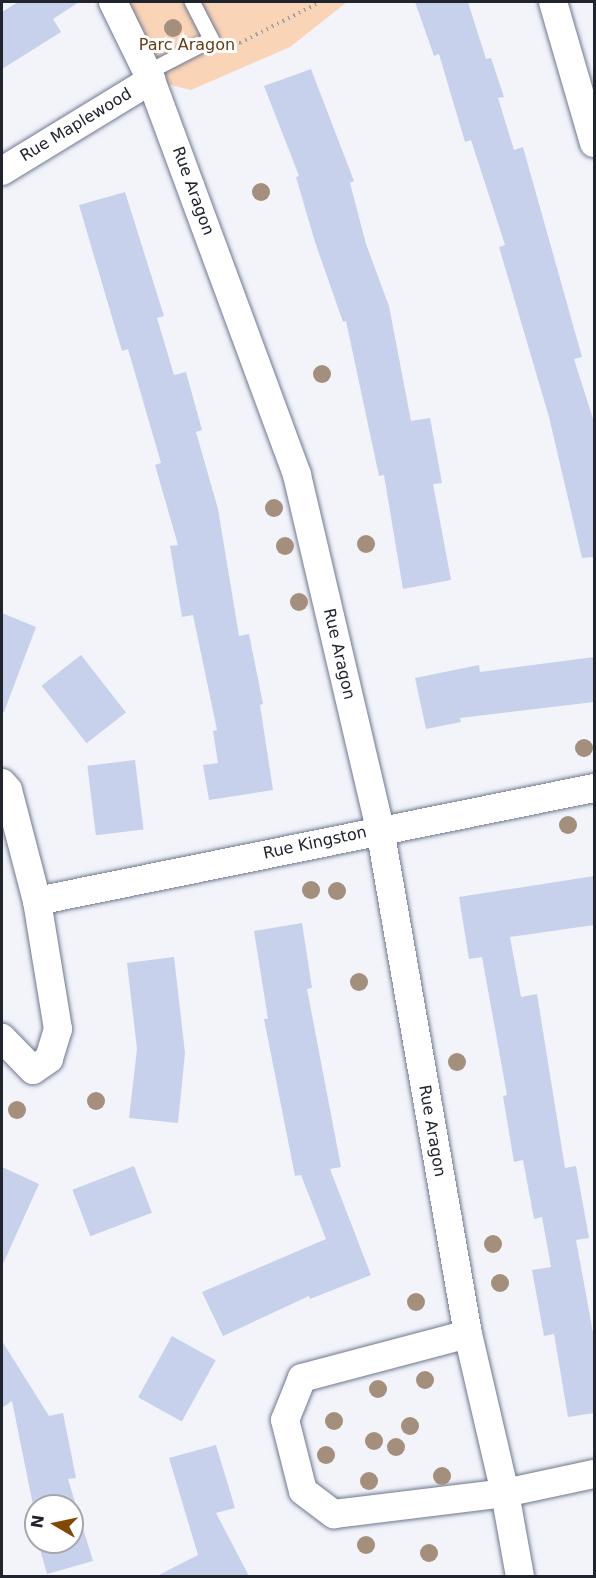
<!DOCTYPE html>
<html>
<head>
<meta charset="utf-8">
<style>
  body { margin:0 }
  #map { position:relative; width:596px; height:1578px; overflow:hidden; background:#f2f4fa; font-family:"DejaVu Sans",sans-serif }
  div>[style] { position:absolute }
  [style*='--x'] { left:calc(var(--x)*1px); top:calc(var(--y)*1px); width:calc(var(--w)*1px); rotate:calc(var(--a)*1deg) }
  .green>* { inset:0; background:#f9d4b6 }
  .building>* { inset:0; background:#c7d1ec; transform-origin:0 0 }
  .path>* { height:4px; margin-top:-2px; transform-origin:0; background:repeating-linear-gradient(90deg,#9c9fa6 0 1.5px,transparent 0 6px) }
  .roads { filter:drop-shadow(0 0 2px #6e7890) drop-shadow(0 0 2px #6e7890) }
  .lane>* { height:15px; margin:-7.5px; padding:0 7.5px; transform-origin:7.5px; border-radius:7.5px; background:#fff }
  .street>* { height:28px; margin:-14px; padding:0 14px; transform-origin:14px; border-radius:14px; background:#fff }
  .trees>* { width:18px; height:18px; margin:-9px; border-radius:50%; background:#a48f7c }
  span { translate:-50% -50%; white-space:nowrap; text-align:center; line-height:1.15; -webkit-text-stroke:6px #fff; paint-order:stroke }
  .park-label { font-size:16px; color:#653c14 }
  .street-label { font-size:16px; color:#20242d }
  .frame { position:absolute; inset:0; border:3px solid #20242d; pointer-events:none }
  .north { position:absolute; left:24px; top:1494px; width:60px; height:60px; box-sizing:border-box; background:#fff; border:2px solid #a6a7ab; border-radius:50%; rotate:279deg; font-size:16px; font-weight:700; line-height:24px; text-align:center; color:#20242d }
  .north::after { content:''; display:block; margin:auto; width:21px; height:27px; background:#824700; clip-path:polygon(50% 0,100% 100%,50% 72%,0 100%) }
</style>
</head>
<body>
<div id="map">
  <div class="green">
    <div style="clip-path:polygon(113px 2px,347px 2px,290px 47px,191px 90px,151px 80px)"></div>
  </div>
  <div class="building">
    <div style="clip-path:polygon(18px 2px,79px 2px,53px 19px,61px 32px,2px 69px,2px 12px)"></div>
    <div style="clip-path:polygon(415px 2px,468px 2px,486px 59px,491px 58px,504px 97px,498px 98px,514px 150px,523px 147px,582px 357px,574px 359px,594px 422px,594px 557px,582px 558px,549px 417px,499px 247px,505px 245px,471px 140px,465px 142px,439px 54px,434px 56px)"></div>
    <div style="clip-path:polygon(311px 69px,354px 181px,350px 183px,366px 244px,389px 306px,411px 421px,430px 418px,442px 483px,433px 484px,451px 580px,403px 589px,384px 475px,379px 476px,346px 321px,343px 322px,315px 242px,296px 177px,299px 176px,264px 86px)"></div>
    <div style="clip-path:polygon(125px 192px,164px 316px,157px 318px,174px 375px,186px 372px,202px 430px,196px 432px,218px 509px,239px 636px,249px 634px,263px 704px,260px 705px,273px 790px,209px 800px,203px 765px,218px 763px,213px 731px,217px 730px,193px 615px,182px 617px,170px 546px,178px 545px,155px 465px,161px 463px,128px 349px,122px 351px,79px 205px)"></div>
    <div style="clip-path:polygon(2px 613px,36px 627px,4px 712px,2px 712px)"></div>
    <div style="left:81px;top:655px;width:73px;height:50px;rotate:52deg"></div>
    <div style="clip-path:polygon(594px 657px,594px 702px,460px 718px,461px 722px,426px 729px,415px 678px,479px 665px,480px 672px)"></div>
    <div style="left:135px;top:760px;width:70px;height:48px;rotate:83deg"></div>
    <div style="clip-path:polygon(594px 876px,594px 925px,510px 937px,521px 997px,537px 994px,565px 1168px,576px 1166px,589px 1238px,576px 1240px,594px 1338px,594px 1413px,568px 1417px,554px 1334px,544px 1336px,532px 1270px,551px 1267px,542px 1217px,534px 1219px,523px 1160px,514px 1162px,503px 1096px,507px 1095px,482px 957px,469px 959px,459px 897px)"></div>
    <div style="clip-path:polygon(302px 923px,312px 988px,307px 989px,341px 1167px,330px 1169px,371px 1275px,310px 1299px,309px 1296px,223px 1336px,202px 1292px,326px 1239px,301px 1175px,295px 1176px,264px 1019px,268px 1019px,254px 931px)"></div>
    <div style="clip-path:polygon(174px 957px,185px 1053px,178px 1123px,129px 1118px,137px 1049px,127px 963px)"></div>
    <div style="left:134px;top:1166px;width:50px;height:66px;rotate:69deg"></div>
    <div style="clip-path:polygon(2px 1167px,39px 1184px,2px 1266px)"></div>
    <div style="left:172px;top:1336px;width:50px;height:70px;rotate:29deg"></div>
    <div style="clip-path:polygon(2px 1341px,49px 1416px,63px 1413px,76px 1478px,68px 1479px,93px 1561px,47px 1574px,38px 1542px,72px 1542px,72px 1506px,36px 1506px,36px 1537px,28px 1512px,34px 1510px,12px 1401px,2px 1408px)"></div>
    <div style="clip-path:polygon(216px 1445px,235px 1508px,216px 1513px,249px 1576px,157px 1576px,198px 1555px,169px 1458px)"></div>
  </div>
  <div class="path">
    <div style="--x:233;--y:42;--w:7;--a:8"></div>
    <div style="--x:240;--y:43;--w:90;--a:-27.1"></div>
  </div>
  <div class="roads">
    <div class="lane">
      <div style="--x:147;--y:72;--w:72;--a:-27.3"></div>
      <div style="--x:211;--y:39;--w:42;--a:-117.2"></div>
    </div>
    <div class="street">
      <div style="--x:113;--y:2;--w:87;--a:64"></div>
      <div style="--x:151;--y:80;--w:421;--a:69.7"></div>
      <div style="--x:297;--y:475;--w:364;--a:76.8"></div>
      <div style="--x:380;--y:829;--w:513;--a:80.12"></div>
      <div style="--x:468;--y:1334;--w:163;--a:76.9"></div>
      <div style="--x:505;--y:1493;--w:84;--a:79.8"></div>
      <div style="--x:553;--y:2;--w:147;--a:73.8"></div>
      <div style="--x:2;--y:171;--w:175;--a:-31.4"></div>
      <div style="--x:2;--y:783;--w:9;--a:49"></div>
      <div style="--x:8;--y:790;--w:115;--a:75.4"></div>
      <div style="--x:37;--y:901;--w:130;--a:80.7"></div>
      <div style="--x:58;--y:1029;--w:31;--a:107"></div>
      <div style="--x:49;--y:1059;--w:19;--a:145"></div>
      <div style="--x:33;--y:1070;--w:45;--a:-134.1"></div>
      <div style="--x:37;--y:901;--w:568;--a:-11.47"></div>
      <div style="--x:468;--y:1334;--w:172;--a:165.2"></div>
      <div style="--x:302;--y:1378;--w:45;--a:112"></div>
      <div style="--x:285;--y:1420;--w:73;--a:75.8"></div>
      <div style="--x:303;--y:1491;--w:39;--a:37"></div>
      <div style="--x:334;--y:1514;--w:172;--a:-7"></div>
      <div style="--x:505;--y:1493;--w:91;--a:-12.1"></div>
    </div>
  </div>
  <div class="trees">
    <div style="left:173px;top:28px"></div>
    <div style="left:261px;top:192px"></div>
    <div style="left:322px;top:374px"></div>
    <div style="left:274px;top:508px"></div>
    <div style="left:366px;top:544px"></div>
    <div style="left:285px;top:546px"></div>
    <div style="left:299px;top:602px"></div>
    <div style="left:584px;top:748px"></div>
    <div style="left:568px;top:825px"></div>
    <div style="left:311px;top:890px"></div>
    <div style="left:337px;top:891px"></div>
    <div style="left:359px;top:982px"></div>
    <div style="left:457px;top:1062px"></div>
    <div style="left:96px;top:1101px"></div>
    <div style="left:17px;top:1110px"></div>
    <div style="left:493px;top:1244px"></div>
    <div style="left:500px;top:1283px"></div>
    <div style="left:416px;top:1302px"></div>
    <div style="left:425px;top:1380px"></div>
    <div style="left:378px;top:1389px"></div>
    <div style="left:334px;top:1421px"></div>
    <div style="left:410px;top:1426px"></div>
    <div style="left:374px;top:1441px"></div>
    <div style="left:396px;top:1447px"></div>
    <div style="left:326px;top:1455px"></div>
    <div style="left:442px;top:1476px"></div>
    <div style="left:369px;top:1481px"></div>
    <div style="left:366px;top:1545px"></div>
    <div style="left:429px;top:1553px"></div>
  </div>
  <div class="park-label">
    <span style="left:187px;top:45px">Parc Aragon</span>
  </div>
  <div class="street-label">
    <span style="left:76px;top:125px;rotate:-31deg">Rue Maplewood</span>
    <span style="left:193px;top:191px;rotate:70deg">Rue Aragon</span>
    <span style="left:339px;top:654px;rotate:77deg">Rue Aragon</span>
    <span style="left:315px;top:843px;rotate:-12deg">Rue Kingston</span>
    <span style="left:432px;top:1131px;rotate:80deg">Rue Aragon</span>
  </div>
  <div class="frame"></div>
  <div class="north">N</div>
</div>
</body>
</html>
